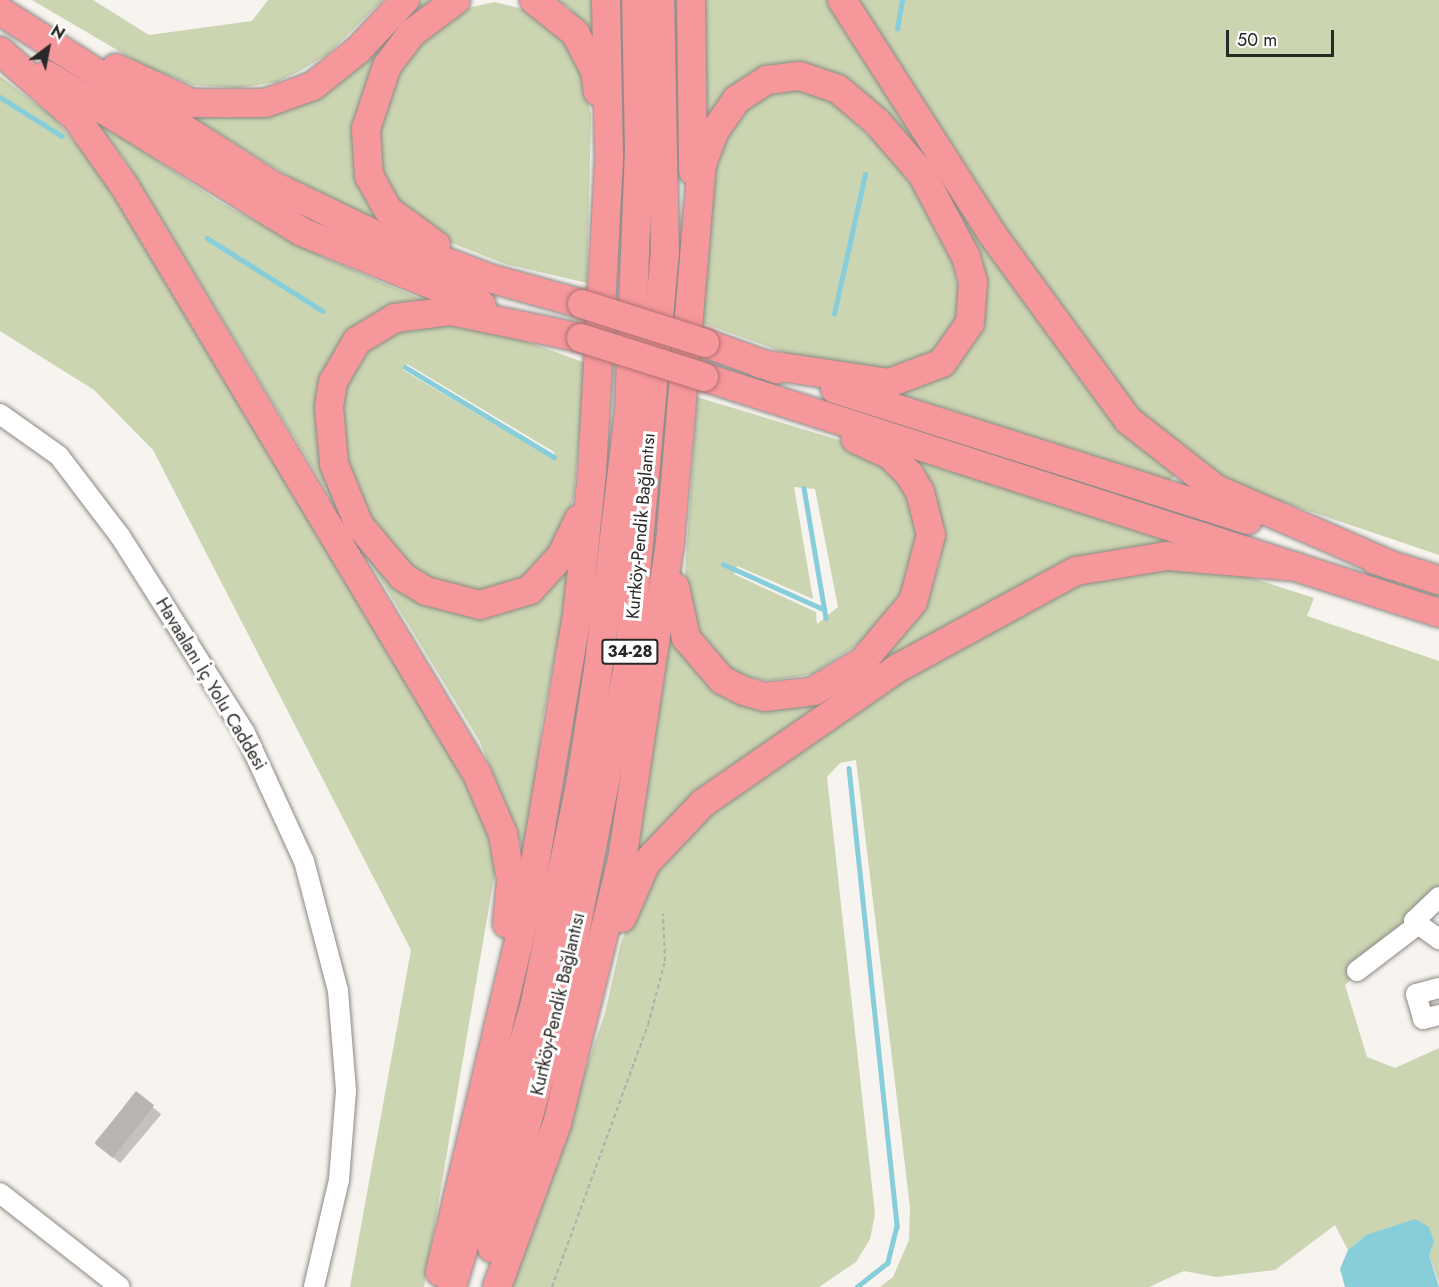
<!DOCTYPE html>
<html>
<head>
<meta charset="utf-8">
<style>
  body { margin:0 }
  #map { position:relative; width:1439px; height:1287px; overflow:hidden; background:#f7f3ee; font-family:Jost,sans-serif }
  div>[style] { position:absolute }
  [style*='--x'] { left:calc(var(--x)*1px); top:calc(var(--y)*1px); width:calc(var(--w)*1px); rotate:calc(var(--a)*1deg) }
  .green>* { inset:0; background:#cbd5b2 }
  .water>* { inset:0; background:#87cdda }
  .shadow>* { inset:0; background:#0003; transform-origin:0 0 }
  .stream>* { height:4.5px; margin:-2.25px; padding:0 2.25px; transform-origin:2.25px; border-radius:2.25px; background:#87cdda }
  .building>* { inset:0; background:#b9b4b0; transform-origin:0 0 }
  .path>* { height:2px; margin-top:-1px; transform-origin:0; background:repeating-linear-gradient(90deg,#b0adaa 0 4.5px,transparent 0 7.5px) }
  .roads { filter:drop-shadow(0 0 2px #8c8884) drop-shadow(0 0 2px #8c8884) }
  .minor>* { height:20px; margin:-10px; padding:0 10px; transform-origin:10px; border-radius:10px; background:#fff }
  .highway>* { height:28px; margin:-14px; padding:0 14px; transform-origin:14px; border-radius:14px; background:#f6979b }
  .bridges { filter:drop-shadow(0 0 2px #af7072) drop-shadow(0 0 2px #af7072) }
  .highway-bridge>* { height:28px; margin:-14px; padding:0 14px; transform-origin:14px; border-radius:14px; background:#f6979b }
  span { translate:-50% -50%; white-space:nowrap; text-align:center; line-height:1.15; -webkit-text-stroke:6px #fff; paint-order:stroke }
  .shield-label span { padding:2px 4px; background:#fff; border:2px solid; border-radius:4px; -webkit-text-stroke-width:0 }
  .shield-label { font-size:16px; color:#2a2827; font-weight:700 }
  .street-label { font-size:18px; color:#2a2827 }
  .north { position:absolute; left:18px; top:18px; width:60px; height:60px; -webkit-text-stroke:4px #fff; paint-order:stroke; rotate:32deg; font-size:16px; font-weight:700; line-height:24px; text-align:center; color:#2a2827 }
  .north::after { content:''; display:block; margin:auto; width:21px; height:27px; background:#2a2827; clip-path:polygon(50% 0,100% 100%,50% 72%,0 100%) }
  .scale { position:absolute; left:1226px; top:30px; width:108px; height:27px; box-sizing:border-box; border:3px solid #2a2827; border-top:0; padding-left:8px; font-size:18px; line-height:21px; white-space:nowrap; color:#2a2827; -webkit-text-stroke:4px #fff; paint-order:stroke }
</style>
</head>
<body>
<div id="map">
  <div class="green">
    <div style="clip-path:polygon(32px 0,93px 0,149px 35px,252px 21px,268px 0,383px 0,328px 54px,302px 70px,277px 82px,237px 88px,193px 85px,146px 67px)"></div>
    <div style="clip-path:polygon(422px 0,437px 0,386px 48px,362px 95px,355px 124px,358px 174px,387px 226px,291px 178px,184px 112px,225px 118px,285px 108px,334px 85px)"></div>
    <div style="clip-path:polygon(557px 0,597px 0,599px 49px,570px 8px)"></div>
    <div style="clip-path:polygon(699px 0,835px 0,1178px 472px,1170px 481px,892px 392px,926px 383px,983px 267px,963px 219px,930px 165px,888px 114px,841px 75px,818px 67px,702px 128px)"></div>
    <div style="clip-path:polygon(854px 0,1439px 0,1439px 555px,1232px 485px,1124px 401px,1049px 298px)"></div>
    <div style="clip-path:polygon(495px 2px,530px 11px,561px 32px,579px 60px,591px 115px,587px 283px,505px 264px,449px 242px,406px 216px,372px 151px,398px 68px,433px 27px,462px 9px)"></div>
    <div style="clip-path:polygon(0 76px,53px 117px,99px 170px,472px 791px,488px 833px,495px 872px,424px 1287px,350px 1287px,411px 950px,153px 450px,94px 390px,0 331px)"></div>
    <div style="clip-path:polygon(800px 89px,835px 103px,892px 158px,927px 208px,954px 265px,961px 305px,954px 328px,926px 359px,888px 375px,813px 363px,700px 322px,712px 167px,740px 111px,768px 93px)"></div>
    <div style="clip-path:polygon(92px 117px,218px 201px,325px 258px,428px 302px,335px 358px,338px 500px,453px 612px,574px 557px,542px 723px,527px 859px,480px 742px,125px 160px)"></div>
    <div style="clip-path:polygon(evenodd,424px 318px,511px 336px,586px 363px,574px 495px,562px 540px,534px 573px,486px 595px,426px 582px,388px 547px,349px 483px,340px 385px,380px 332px,424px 318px,407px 364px,554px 452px,555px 460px,403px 370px,407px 364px)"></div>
    <div style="clip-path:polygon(evenodd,697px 397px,852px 444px,901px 479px,916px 513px,916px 557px,899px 596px,861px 642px,813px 674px,769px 681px,738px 675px,713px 656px,691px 623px,685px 572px,697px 397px,794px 487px,815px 489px,838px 607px,817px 624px,816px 612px,734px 574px,737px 566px,813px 599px,794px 487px)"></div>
    <div style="clip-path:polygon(902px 453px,1183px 543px,1125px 548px,1070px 566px,915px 648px,624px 884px,672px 618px,770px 708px,920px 614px,940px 562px,938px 508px)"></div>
    <div style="clip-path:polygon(1125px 567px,1225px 569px,1314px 598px,1307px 616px,1439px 661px,1439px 895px,1345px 985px,1367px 1057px,1395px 1068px,1439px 1048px,1439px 1284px,1429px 1255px,1366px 1235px,1348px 1250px,1335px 1225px,1275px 1270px,1216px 1277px,1184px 1271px,1149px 1287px,880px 1287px,893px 1277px,909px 1240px,910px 1207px,856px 760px,840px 763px,827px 777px,875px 1214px,870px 1239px,856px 1262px,819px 1287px,511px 1287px,605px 1013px,621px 942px,649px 877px,675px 839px,834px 722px,1029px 605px)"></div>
  </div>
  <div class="water">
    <div style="clip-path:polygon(1415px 1219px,1429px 1227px,1434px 1242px,1429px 1255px,1439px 1287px,1345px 1287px,1340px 1269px,1348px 1250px,1366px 1235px)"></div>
  </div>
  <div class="shadow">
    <div style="left:136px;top:1093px;width:33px;height:64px;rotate:40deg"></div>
  </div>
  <div class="stream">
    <div style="--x:897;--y:29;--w:29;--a:-80"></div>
    <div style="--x:0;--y:97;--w:73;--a:32.2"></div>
    <div style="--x:207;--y:238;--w:137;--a:32.2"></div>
    <div style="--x:834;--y:314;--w:143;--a:-77.5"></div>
    <div style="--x:405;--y:367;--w:174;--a:31.1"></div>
    <div style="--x:804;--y:488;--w:132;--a:80.4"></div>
    <div style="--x:723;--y:564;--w:110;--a:24.2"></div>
    <div style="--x:849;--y:768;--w:461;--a:84"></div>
    <div style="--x:897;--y:1226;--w:38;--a:104"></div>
    <div style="--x:888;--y:1263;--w:39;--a:142"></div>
  </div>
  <div class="building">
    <div style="left:136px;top:1091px;width:23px;height:67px;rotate:38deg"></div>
  </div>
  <div class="path">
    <div style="--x:552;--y:1287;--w:279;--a:-69.9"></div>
    <div style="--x:648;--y:1025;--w:66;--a:-75.1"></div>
    <div style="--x:665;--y:961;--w:47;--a:-92.4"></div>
  </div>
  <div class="roads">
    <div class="minor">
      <div style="--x:0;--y:414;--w:72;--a:35.4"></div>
      <div style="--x:59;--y:456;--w:101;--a:52.7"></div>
      <div style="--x:120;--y:536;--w:233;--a:57.6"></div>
      <div style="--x:245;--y:733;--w:141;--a:65.3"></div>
      <div style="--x:304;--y:861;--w:134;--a:75.3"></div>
      <div style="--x:338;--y:991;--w:100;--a:85.4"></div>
      <div style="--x:346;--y:1091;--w:89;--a:94.5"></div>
      <div style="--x:339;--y:1180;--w:110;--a:103.2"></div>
      <div style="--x:1439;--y:897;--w:35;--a:136"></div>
      <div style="--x:1414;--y:921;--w:31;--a:36"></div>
      <div style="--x:1357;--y:971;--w:74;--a:-37.3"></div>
      <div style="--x:1439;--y:988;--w:24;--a:165"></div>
      <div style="--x:1416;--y:994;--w:26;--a:74"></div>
      <div style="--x:1423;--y:1019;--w:16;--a:-14"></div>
      <div style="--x:0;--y:1193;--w:152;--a:38.1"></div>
    </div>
    <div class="highway">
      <div style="--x:534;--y:0;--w:53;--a:38.8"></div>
      <div style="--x:575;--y:33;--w:43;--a:62.2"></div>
      <div style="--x:595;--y:71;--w:21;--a:82"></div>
      <div style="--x:691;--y:0;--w:171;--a:89.3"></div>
      <div style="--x:842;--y:0;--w:278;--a:57.3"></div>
      <div style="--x:992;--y:234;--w:230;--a:53.8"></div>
      <div style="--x:1128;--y:420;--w:112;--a:38.1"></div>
      <div style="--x:1216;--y:489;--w:191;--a:23.5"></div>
      <div style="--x:0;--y:11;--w:321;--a:32.6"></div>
      <div style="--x:270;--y:184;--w:120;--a:25.7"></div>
      <div style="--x:378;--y:236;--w:119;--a:20.7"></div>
      <div style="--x:489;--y:278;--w:97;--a:15.6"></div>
      <div style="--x:0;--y:51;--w:103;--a:41.4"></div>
      <div style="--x:77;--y:119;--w:83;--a:54.8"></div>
      <div style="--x:125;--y:187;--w:684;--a:59.05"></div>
      <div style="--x:477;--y:774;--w:65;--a:66.6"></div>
      <div style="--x:503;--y:834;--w:47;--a:80.1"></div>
      <div style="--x:511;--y:880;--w:44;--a:95.2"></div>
      <div style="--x:116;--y:68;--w:84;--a:24.7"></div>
      <div style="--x:192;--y:103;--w:73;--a:0"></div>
      <div style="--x:265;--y:103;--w:51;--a:-19.5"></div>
      <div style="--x:313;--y:86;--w:58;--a:-38.7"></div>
      <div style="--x:358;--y:50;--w:69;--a:-46.8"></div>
      <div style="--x:47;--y:75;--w:299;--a:31.6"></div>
      <div style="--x:302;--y:232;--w:194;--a:22.1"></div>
      <div style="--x:436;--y:245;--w:59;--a:-143.9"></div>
      <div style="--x:388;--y:210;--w:39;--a:-119"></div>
      <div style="--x:369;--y:176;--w:47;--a:-93.7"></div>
      <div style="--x:366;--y:129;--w:66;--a:-71.6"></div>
      <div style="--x:387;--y:66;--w:41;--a:-52.9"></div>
      <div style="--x:412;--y:33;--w:55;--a:-36.9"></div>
      <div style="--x:705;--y:343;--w:77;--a:19.9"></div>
      <div style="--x:704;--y:377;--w:772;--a:17.8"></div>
      <div style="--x:835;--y:389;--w:433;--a:17.6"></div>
      <div style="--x:579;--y:519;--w:41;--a:115.9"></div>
      <div style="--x:561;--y:556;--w:46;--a:132.4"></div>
      <div style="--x:530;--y:590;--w:52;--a:163.3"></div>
      <div style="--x:480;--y:605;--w:56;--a:-165.5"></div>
      <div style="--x:426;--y:591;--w:27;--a:-149"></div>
      <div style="--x:403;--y:577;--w:68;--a:-130.2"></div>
      <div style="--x:359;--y:525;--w:66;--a:-112.3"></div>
      <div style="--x:334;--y:464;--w:57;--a:-95"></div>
      <div style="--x:329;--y:407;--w:25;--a:-81"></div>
      <div style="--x:333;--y:382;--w:48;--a:-59.7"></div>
      <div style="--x:357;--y:341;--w:44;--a:-31.2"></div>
      <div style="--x:395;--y:318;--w:56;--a:-7.1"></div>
      <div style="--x:451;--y:311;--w:133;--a:11.7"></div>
      <div style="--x:1375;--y:560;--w:67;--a:17.4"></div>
      <div style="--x:675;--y:587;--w:52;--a:77.8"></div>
      <div style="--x:686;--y:638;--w:55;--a:49.4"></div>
      <div style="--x:722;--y:680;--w:25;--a:27"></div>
      <div style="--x:744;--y:691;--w:22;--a:16"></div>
      <div style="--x:765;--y:697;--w:49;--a:-7"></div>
      <div style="--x:814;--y:691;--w:57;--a:-31.5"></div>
      <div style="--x:863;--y:661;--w:77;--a:-49.7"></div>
      <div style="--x:913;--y:602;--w:69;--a:-75"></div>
      <div style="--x:931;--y:535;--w:44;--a:-104.3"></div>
      <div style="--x:920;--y:492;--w:21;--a:-121"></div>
      <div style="--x:909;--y:474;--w:27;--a:-135"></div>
      <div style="--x:890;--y:455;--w:38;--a:-155"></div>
      <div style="--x:622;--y:918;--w:60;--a:-66.4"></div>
      <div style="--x:646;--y:863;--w:83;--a:-46.5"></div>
      <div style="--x:703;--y:803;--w:237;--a:-34.7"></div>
      <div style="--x:898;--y:668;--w:203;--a:-28.6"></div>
      <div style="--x:1076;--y:571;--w:92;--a:-9.4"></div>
      <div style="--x:1167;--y:556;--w:130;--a:4.8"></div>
      <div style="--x:492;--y:1248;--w:264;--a:-74.4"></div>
      <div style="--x:563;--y:994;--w:335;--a:-78.8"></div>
      <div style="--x:628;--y:665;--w:413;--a:-84.9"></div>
      <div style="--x:665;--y:254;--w:254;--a:-91.1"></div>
      <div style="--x:440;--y:1272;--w:390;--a:-76.6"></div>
      <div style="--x:530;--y:893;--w:281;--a:-80.4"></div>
      <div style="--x:577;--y:616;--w:143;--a:-84"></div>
      <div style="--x:592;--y:474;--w:318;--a:-86.9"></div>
      <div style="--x:609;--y:156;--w:156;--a:-91.1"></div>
      <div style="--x:452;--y:1287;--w:292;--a:-73.7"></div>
      <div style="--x:534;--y:1007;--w:232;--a:-78.3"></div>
      <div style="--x:581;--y:780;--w:118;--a:-81.3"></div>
      <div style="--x:599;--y:663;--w:255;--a:-83.2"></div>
      <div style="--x:629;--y:410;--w:260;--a:-87.8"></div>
      <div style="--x:639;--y:150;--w:150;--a:-91.1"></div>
      <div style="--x:497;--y:1287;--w:174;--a:-69.8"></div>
      <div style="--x:557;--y:1124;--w:272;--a:-76.2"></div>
      <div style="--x:622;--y:860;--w:321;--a:-81.4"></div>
      <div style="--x:670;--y:543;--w:380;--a:-85.2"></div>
      <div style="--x:702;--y:164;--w:34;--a:-69"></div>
      <div style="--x:714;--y:132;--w:39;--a:-55"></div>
      <div style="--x:736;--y:100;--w:37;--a:-33"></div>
      <div style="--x:767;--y:80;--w:33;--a:-7"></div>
      <div style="--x:800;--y:76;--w:40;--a:18.9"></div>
      <div style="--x:838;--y:89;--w:51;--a:40.2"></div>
      <div style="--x:877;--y:122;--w:69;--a:49.1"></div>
      <div style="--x:922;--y:174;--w:94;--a:62.1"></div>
      <div style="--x:966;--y:257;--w:26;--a:74"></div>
      <div style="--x:973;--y:282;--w:41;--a:94.2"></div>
      <div style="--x:970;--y:323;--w:49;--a:125"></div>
      <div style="--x:942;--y:363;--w:57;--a:159.3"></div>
      <div style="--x:889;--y:383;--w:130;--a:-171.6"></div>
    </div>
  </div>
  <div class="bridges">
    <div class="highway-bridge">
      <div style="--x:582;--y:304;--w:129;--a:17.6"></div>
      <div style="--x:581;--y:338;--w:129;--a:17.6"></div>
    </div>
  </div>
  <div class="shield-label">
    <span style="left:630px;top:652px">34-28</span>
  </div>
  <div class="street-label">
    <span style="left:641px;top:526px;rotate:-85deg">Kurtköy-Pendik Bağlantısı</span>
    <span style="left:211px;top:684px;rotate:59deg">Havaalanı İç Yolu Caddesi</span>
    <span style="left:558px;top:1004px;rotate:-77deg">Kurtköy-Pendik Bağlantısı</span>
  </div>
  <div class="north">N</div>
  <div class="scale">50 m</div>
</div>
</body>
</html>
